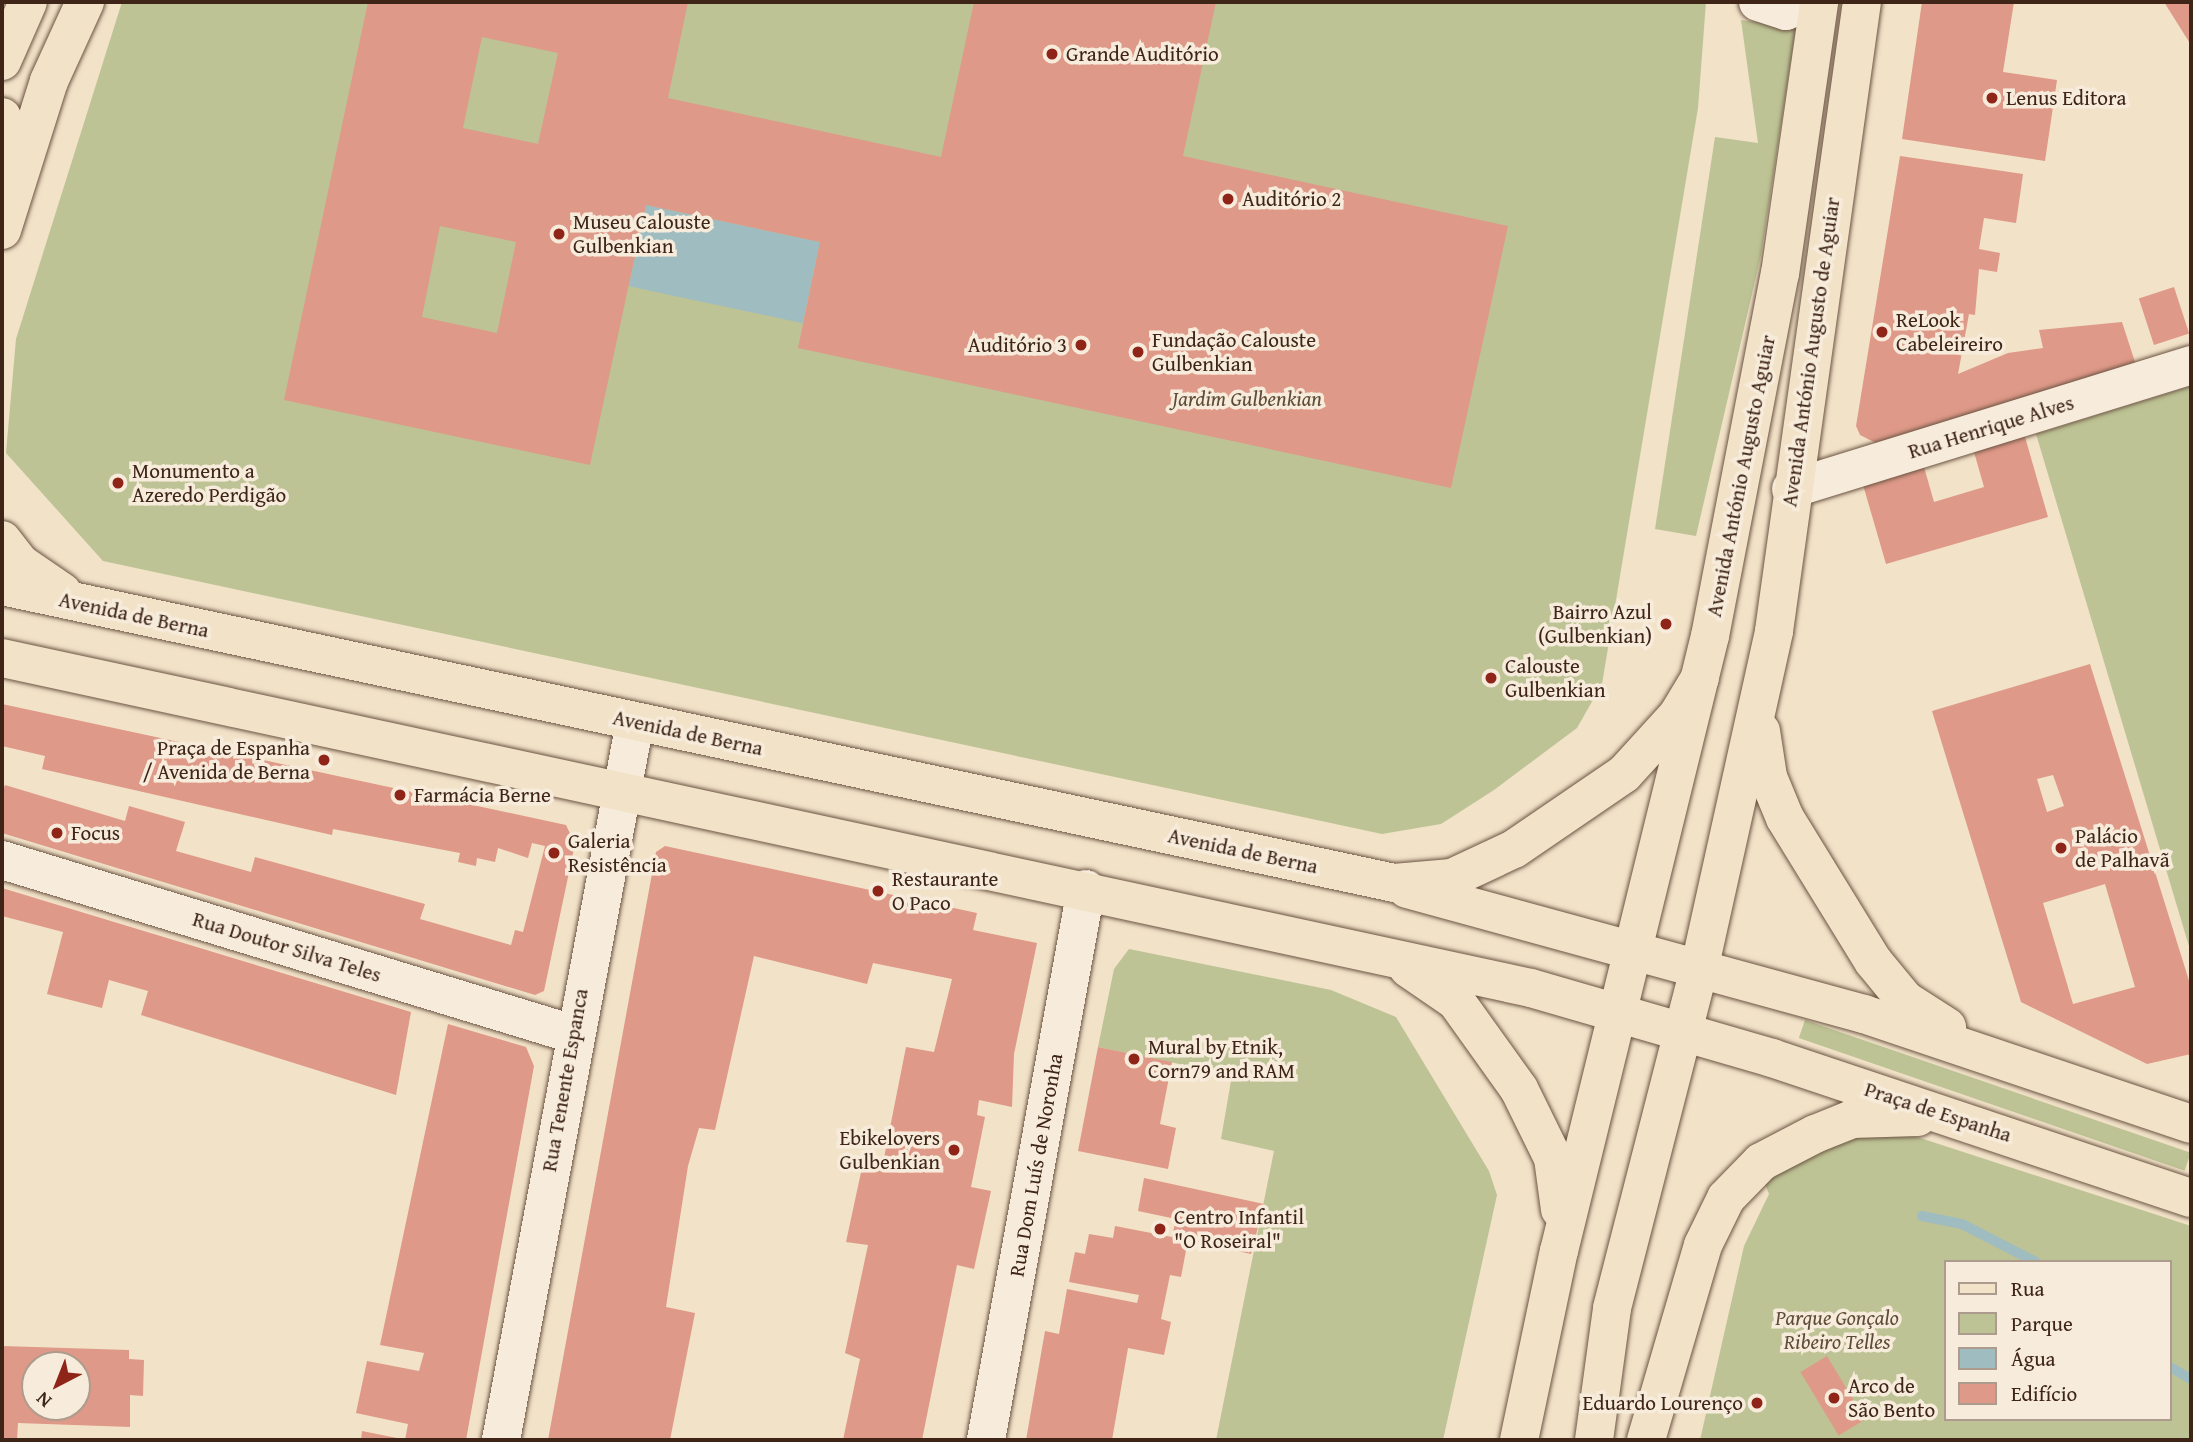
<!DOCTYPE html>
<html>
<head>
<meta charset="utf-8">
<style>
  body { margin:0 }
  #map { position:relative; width:2193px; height:1442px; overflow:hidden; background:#f2e2c8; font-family:"Gentium Book Plus",serif }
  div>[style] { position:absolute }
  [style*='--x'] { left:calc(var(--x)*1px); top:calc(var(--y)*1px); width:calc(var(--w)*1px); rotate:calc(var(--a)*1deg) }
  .green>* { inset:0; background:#bdc394; transform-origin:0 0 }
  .water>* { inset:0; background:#9fbcc0; transform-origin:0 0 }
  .stream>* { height:10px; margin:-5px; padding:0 5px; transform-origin:5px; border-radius:5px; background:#9fbcc0 }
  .building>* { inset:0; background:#df9988; transform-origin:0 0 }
  .roads { filter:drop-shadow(0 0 2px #6b5443) drop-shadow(0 0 2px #6b5443) }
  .minor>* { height:38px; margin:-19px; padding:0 19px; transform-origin:19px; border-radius:19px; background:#f7ecdb }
  .major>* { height:38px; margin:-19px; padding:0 19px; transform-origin:19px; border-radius:19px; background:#f2e2c8 }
  .dots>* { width:19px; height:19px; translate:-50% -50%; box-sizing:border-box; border:4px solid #f7ecdb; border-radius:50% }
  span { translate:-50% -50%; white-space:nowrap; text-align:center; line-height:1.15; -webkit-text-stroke:7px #f7ecdb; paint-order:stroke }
  .poi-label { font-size:21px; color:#3e2517 }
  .left { translate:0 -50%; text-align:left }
  .right { translate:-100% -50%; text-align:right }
  .street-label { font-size:21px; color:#3e2517 }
  .park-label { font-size:21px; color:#5e4c36; font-style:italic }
  .frame { position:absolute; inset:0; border:4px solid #3e2517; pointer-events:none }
  .legend { position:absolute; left:1944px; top:1260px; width:228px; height:161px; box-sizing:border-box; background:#f7ecdb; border:2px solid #ad9c8d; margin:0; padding:9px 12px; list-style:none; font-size:21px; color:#3e2517 }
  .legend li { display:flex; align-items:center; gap:14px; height:35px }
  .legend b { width:35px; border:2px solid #ad9c8d }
  .north { position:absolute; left:21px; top:1351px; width:70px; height:70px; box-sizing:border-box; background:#f7ecdb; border:2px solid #ad9c8d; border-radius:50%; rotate:222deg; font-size:19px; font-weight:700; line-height:28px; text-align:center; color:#3e2517 }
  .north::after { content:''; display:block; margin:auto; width:24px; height:32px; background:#8f2418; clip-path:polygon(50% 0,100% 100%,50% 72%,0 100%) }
</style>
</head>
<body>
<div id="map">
  <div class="green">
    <div style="clip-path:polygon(122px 2px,1706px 2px,1698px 108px,1602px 684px,1577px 728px,1494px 790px,1441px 824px,1382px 834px,103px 561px,6px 453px,16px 339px)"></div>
    <div style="clip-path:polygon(1741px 20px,1796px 27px,1761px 255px,1696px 536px,1655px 529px,1715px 137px,1758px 143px)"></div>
    <div style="clip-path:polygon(2191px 386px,2191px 953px,2036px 434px)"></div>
    <div style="clip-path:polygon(1129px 949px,1331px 990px,1396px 1017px,1489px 1171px,1497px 1195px,1443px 1440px,1216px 1440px,1274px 1151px,1221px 1139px,1232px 1075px,1098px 1047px,1114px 969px)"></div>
    <div style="left:1805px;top:1020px;width:408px;height:19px;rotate:19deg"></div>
    <div style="clip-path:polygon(evenodd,1908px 1134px,2191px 1226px,2191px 1440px,1700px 1440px,1744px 1246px,1769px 1194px,1763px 1179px,1858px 1136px,1908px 1134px,1946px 1262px,2170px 1262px,2170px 1419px,1946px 1419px,1946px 1262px)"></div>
  </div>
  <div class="water">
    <div style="left:646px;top:205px;width:178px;height:83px;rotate:12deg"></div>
  </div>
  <div class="stream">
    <div style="--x:1922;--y:1216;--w:41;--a:11.3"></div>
    <div style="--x:1962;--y:1224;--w:83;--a:27.2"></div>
    <div style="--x:2170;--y:1367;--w:24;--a:30"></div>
  </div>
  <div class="building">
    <div style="clip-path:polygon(evenodd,368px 2px,688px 2px,668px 98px,941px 157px,974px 2px,1216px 2px,1183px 156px,1508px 226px,1451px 488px,798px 348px,820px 242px,646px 205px,590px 465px,284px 400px,368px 2px,482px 37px,558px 53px,538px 144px,463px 128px,482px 37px,368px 2px,440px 226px,516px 242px,497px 333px,422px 317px,440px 226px)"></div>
    <div style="clip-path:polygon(1922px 2px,2014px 2px,2003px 72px,2057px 80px,2045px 161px,1902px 139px)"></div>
    <div style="clip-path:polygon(2164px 2px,2191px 2px,2191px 45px,2186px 37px)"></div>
    <div style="clip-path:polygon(1900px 156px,2023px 174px,2016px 223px,1984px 218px,1979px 249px,2000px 253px,1997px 272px,1979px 269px,1975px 315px,1969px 314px,1958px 374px,2008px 353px,2043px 348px,2039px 330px,2122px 322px,2136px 365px,1878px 444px,1860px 435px,1856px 426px)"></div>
    <div style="left:2174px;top:287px;width:49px;height:37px;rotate:72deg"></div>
    <div style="clip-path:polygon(2023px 430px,2048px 517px,1886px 564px,1861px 478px,1922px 460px,1934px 502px,1984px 487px,1972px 445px)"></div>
    <div style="clip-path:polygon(evenodd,2090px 664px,2191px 987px,2191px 1054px,2147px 1064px,2021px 1002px,1932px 711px,2090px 664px,2053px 775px,2064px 806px,2047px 812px,2037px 779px,2053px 775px,2090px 664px,2105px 884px,2135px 987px,2073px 1004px,2043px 903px,2105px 884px)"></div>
    <div style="clip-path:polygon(2px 704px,566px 825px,575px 844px,544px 991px,535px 995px,2px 833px,2px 793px,5px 785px,125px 821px,129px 806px,185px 822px,176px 851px,251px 872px,255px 857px,425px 904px,420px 919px,511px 945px,515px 930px,523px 932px,545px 846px,532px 843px,528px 858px,498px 848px,495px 862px,477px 858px,476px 866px,458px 862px,460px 853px,333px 829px,332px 835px,42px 769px,45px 756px,2px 746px)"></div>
    <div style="clip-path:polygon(665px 846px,977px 913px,973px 930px,1037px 943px,1014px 1054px,1012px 1107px,979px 1100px,977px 1115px,985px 1117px,971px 1187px,991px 1191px,974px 1269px,957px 1265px,922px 1440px,843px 1440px,860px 1359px,845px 1353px,868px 1245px,846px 1242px,863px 1163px,882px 1168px,906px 1047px,934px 1052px,952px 979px,873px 963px,867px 984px,754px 956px,715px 1130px,699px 1128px,688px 1166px,666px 1307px,695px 1313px,670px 1440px,548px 1440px,656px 852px)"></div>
    <div style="clip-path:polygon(2px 888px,411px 1012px,396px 1095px,141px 1015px,148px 991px,109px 980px,102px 1008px,47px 994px,63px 932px,2px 916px)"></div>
    <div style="clip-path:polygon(448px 1024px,526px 1047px,534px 1066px,466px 1440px,405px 1440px,408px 1424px,356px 1413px,367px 1361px,419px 1371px,424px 1353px,380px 1345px)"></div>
    <div style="clip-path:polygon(1098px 1047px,1172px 1062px,1160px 1124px,1176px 1128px,1168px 1169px,1078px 1151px)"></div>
    <div style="clip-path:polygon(1144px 1178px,1264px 1204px,1251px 1254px,1188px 1240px,1181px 1277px,1170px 1275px,1161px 1319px,1171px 1322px,1164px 1355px,1128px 1348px,1112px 1440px,1026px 1440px,1045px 1331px,1059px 1334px,1067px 1289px,1137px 1303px,1139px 1295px,1069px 1282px,1075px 1252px,1085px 1254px,1089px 1234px,1113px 1238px,1115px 1226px,1172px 1237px,1176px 1219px,1138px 1211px)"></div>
    <div style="clip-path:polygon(evenodd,2px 1346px,129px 1350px,129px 1359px,144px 1360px,143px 1396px,130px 1395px,130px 1427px,18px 1423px,17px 1440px,2px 1440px,2px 1346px,35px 1365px,77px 1365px,77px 1407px,35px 1407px,35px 1365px)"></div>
    <div style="left:1827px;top:1356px;width:74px;height:31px;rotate:59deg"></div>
    <div style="clip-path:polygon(362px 1431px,402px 1439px,402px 1440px,361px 1440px)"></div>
  </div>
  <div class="roads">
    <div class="minor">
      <div style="--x:1758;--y:2;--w:29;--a:18"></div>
      <div style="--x:1786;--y:11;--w:22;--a:-24"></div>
      <div style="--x:1791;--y:489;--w:419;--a:-17.2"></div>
      <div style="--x:2;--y:860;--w:597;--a:16.95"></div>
      <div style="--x:501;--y:1440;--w:730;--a:-79.43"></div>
      <div style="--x:986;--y:1440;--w:560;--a:-79.71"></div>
    </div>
    <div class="major">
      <div style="--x:2;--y:61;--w:64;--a:-66.2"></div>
      <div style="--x:2;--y:117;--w:60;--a:79.4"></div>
      <div style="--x:2;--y:230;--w:156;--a:-72.5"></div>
      <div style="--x:49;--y:81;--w:87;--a:-65.5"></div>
      <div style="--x:2;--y:540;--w:31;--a:52"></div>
      <div style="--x:21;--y:564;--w:50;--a:34.3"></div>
      <div style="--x:2;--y:586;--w:1423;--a:12.04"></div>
      <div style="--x:1394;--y:883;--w:58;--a:-4.9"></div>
      <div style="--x:1452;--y:878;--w:68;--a:-25.1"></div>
      <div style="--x:1514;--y:849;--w:133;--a:-34.3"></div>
      <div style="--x:1624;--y:774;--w:79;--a:-47.6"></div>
      <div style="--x:1677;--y:716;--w:44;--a:-58.8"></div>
      <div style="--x:2;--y:658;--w:1564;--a:12.18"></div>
      <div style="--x:1531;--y:988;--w:251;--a:16.2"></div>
      <div style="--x:1772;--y:1058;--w:442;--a:18.5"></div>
      <div style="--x:1761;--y:731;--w:47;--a:81.3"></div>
      <div style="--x:1768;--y:777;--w:44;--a:67.5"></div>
      <div style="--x:1785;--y:818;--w:168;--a:58.4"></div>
      <div style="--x:1873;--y:961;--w:50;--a:50.6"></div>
      <div style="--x:1905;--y:1000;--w:50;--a:32.7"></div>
      <div style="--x:1407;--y:889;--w:474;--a:15.3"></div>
      <div style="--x:1864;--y:1014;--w:345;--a:18.6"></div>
      <div style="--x:1408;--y:968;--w:58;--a:34.5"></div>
      <div style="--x:1456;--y:1001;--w:108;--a:54.4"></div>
      <div style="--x:1519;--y:1089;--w:77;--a:63.8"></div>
      <div style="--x:1553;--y:1158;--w:52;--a:82.3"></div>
      <div style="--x:1519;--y:1440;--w:193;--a:-78.1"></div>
      <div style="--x:1559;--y:1251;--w:633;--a:-76.21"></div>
      <div style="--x:1710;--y:636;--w:369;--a:-79.1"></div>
      <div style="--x:1780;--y:274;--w:275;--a:-81.8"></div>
      <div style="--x:1594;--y:1440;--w:133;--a:-82.2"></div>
      <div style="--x:1612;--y:1308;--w:349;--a:-75.6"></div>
      <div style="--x:1699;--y:970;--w:347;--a:-77.5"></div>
      <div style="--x:1774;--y:631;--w:635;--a:-82.04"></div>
      <div style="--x:1646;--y:1440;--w:203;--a:-73.7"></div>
      <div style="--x:1703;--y:1245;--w:52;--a:-63.9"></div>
      <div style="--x:1726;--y:1198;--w:50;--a:-45.8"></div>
      <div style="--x:1761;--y:1162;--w:61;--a:-27.4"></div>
      <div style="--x:1815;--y:1134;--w:40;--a:-22"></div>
      <div style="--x:1852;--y:1119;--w:66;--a:-1.7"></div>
    </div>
  </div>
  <div class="dots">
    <div style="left:1052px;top:54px;background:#8f2418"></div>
    <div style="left:1992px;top:98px;background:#8f2418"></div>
    <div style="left:1228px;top:199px;background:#8f2418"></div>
    <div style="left:559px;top:234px;background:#8f2418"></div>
    <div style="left:1882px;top:332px;background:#8f2418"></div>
    <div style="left:1081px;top:345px;background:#8f2418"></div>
    <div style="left:1138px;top:352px;background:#8f2418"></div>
    <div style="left:118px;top:483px;background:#8f2418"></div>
    <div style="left:1666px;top:624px;background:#8f2418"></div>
    <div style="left:1491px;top:678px;background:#8f2418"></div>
    <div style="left:324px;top:760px;background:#8f2418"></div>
    <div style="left:400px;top:795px;background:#8f2418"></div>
    <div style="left:57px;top:833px;background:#8f2418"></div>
    <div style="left:2061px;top:848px;background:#8f2418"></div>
    <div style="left:554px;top:853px;background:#8f2418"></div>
    <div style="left:878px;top:891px;background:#8f2418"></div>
    <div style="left:1134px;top:1059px;background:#8f2418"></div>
    <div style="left:954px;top:1150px;background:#8f2418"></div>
    <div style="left:1160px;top:1229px;background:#8f2418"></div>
    <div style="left:1834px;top:1398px;background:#8f2418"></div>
    <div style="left:1757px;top:1403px;background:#8f2418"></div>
  </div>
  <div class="poi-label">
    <span class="left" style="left:1066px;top:54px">Grande Auditório</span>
    <span class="left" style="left:2006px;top:98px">Lenus Editora</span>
    <span class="left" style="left:1242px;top:199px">Auditório 2</span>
    <span class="left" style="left:573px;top:234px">Museu Calouste<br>Gulbenkian</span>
    <span class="left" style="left:1896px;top:332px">ReLook<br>Cabeleireiro</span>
    <span class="left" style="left:1152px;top:352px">Fundação Calouste<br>Gulbenkian</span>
    <span class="right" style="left:1067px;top:345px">Auditório 3</span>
    <span class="left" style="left:132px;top:483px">Monumento a<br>Azeredo Perdigão</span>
    <span class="right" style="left:1652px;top:624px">Bairro Azul<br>(Gulbenkian)</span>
    <span class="left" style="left:1505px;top:678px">Calouste<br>Gulbenkian</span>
    <span class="right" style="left:310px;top:760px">Praça de Espanha<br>/ Avenida de Berna</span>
    <span class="left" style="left:414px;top:795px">Farmácia Berne</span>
    <span class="left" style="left:71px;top:833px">Focus</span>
    <span class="left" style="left:2075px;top:848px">Palácio<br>de Palhavã</span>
    <span class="left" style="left:568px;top:853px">Galeria<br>Resistência</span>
    <span class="left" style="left:892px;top:891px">Restaurante<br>O Paco</span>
    <span class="left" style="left:1148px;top:1059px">Mural by Etnik,<br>Corn79 and RAM</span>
    <span class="right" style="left:940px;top:1150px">Ebikelovers<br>Gulbenkian</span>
    <span class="left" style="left:1174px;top:1229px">Centro Infantil<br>"O Roseiral"</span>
    <span class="left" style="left:1848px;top:1398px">Arco de<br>São Bento</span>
    <span class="right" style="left:1743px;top:1403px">Eduardo Lourenço</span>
  </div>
  <div class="street-label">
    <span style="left:1811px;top:352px;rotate:-82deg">Avenida António Augusto de Aguiar</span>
    <span style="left:1991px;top:427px;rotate:-17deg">Rua Henrique Alves</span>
    <span style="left:1741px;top:476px;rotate:-79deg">Avenida António Augusto Aguiar</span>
    <span style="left:134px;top:615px;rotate:12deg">Avenida de Berna</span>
    <span style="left:688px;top:733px;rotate:12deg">Avenida de Berna</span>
    <span style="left:1243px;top:851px;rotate:12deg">Avenida de Berna</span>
    <span style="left:287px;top:947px;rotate:17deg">Rua Doutor Silva Teles</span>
    <span style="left:565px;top:1080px;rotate:-80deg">Rua Tenente Espanca</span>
    <span style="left:1938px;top:1112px;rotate:18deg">Praça de Espanha</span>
    <span style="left:1036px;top:1165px;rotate:-80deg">Rua Dom Luís de Noronha</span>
  </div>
  <div class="park-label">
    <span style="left:1247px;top:399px">Jardim Gulbenkian</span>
    <span style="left:1837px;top:1330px">Parque Gonçalo<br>Ribeiro Telles</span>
  </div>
  <div class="frame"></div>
  <ul class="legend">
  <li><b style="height:9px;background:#f2e2c8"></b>Rua</li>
  <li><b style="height:19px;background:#bdc394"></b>Parque</li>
  <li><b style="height:19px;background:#9fbcc0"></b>Água</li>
  <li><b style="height:19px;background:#df9988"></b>Edifício</li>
  </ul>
  <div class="north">N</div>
</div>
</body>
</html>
